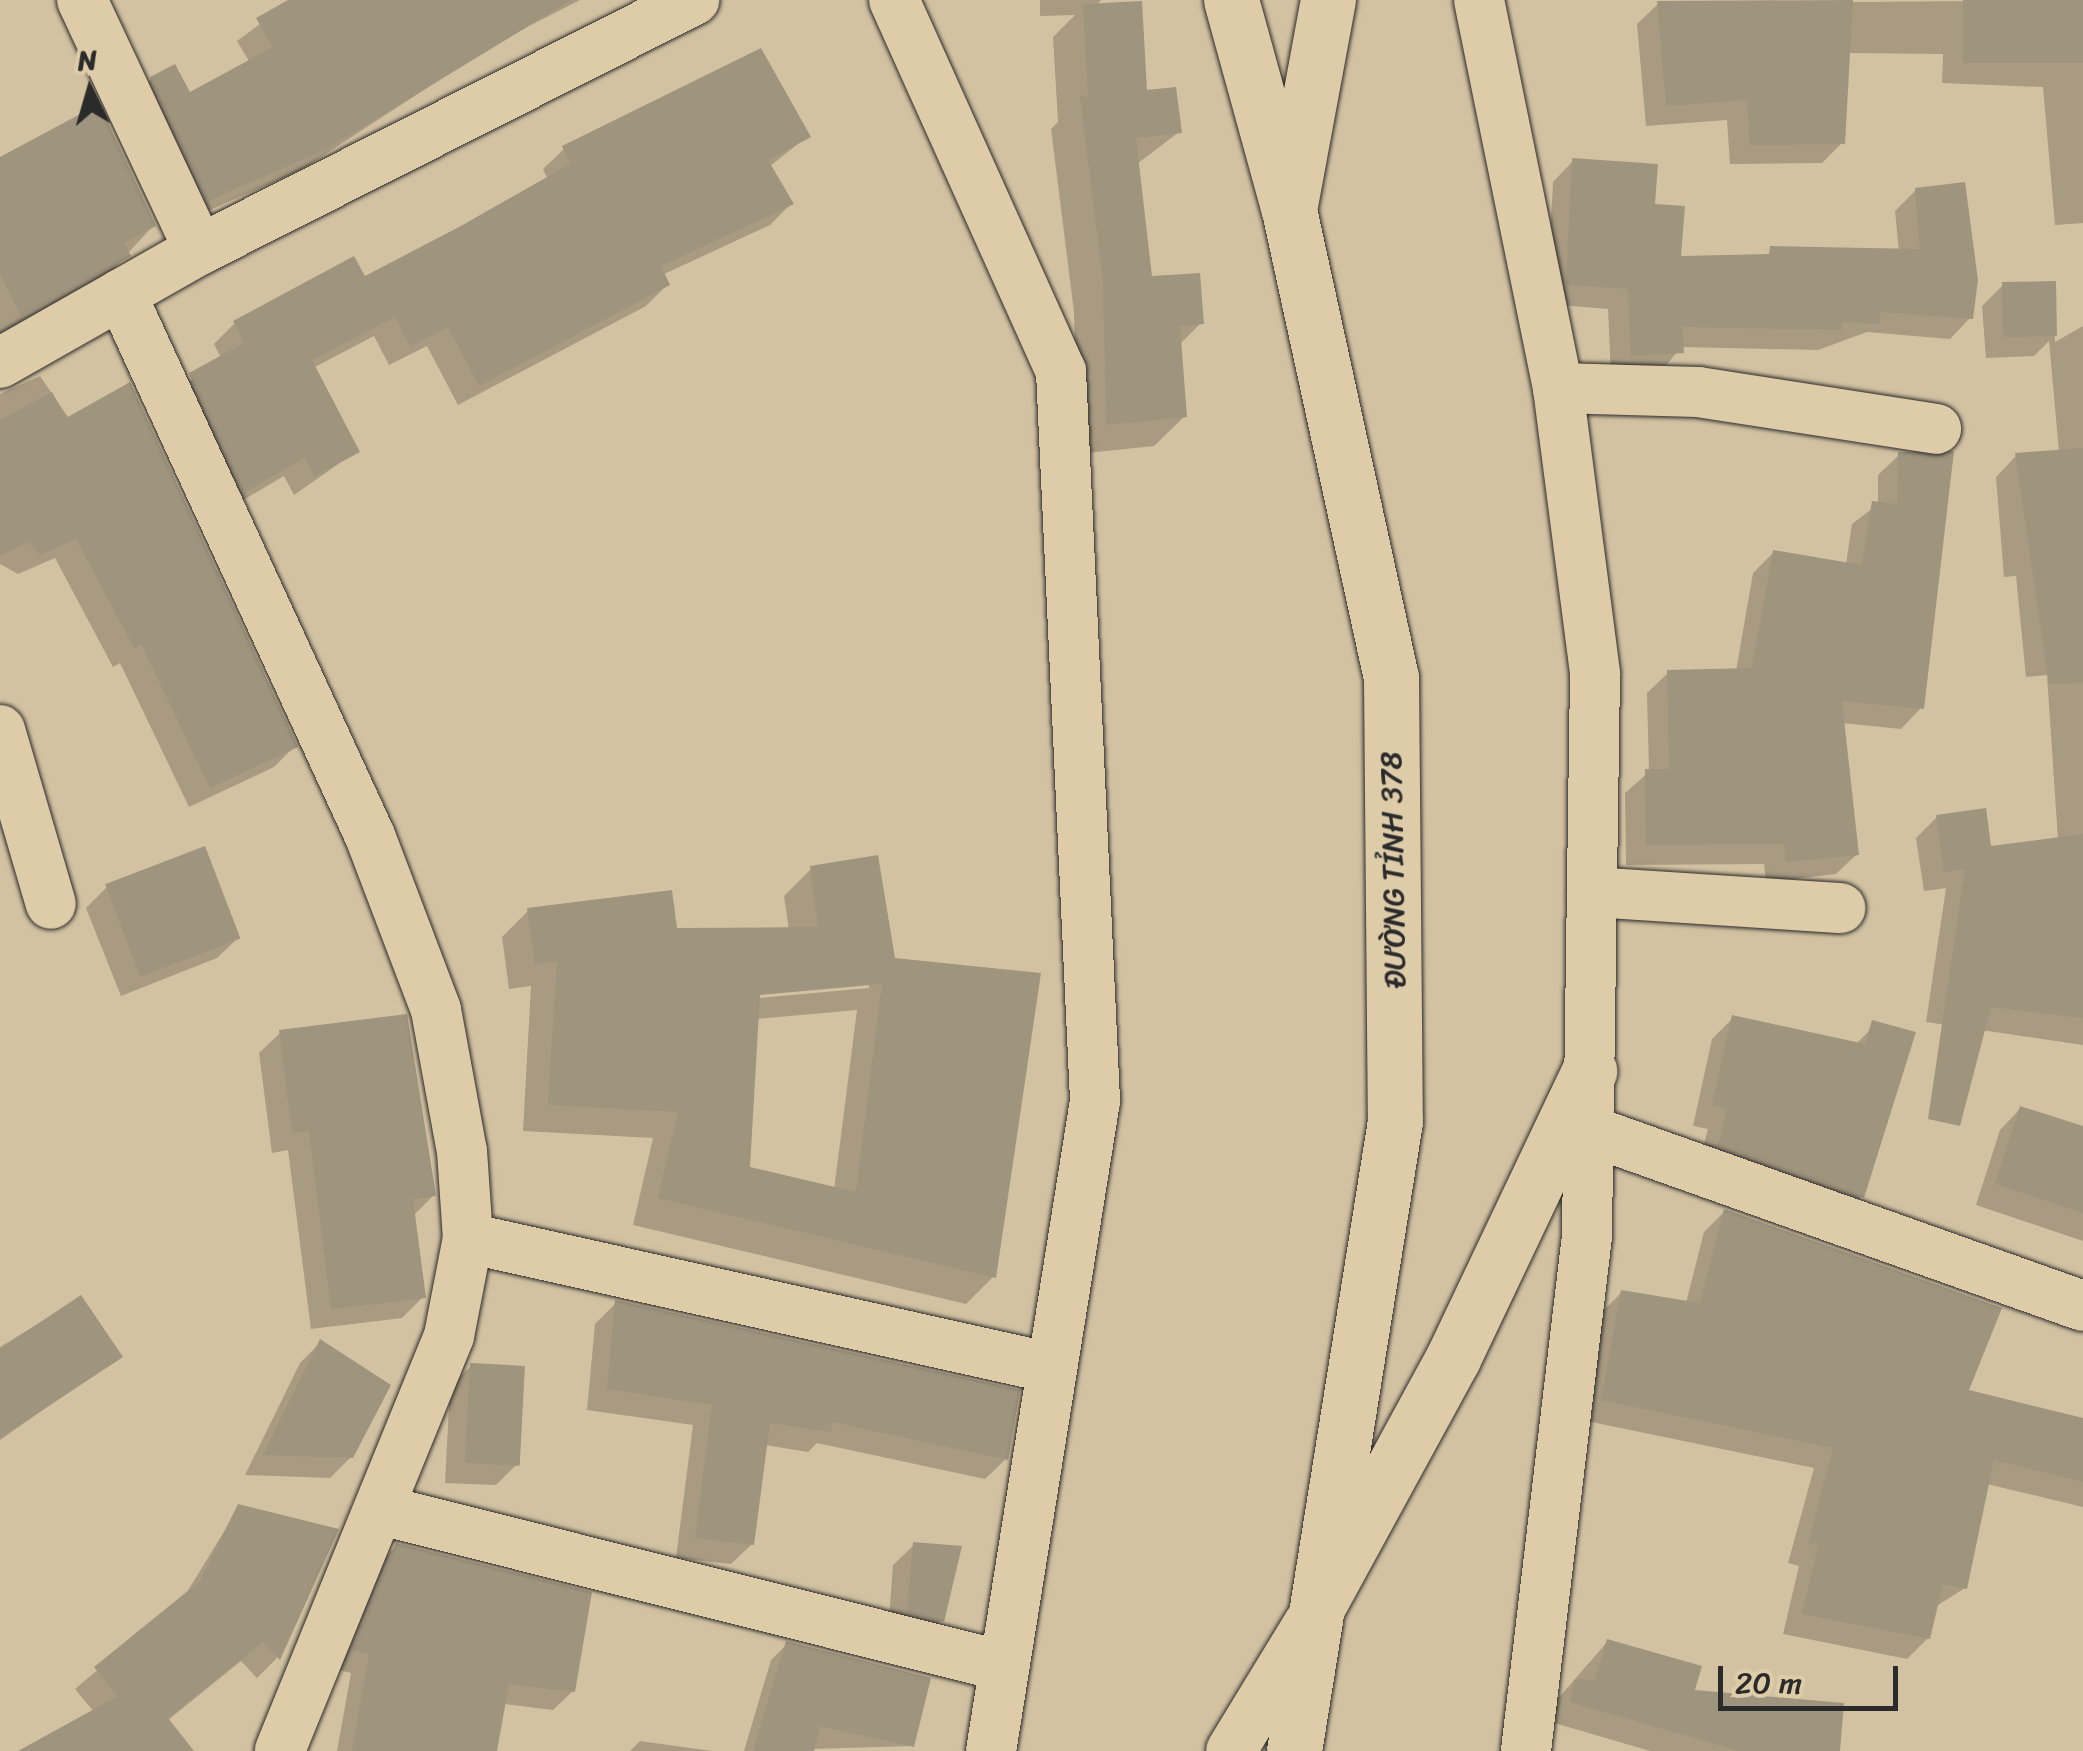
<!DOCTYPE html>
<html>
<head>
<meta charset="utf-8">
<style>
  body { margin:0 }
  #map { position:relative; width:2083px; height:1751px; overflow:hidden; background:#d3c2a2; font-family:Sriracha,sans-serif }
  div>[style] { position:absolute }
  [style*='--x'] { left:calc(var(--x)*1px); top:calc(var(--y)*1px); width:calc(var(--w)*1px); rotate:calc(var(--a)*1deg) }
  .shadow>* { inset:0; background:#0003 }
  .building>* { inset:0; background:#9f947d; transform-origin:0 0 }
  .roads { filter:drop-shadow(0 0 2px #2b2b2b) drop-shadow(0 0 2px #2b2b2b) }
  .minor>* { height:50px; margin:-25px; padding:0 25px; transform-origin:25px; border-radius:25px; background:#decca9 }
  .secondary>* { height:55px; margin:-27.5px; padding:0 27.5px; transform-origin:27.5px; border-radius:27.5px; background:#decca9 }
  .primary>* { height:55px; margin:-27.5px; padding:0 27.5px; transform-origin:27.5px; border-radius:27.5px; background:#decca9 }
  span { translate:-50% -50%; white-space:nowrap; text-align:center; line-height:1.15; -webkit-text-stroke:8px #decca9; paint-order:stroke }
  .street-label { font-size:30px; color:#2b2b2b }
  .north { position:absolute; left:40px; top:40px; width:100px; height:100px; -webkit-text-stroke:8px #decca9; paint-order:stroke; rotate:355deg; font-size:28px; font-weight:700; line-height:40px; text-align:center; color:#2b2b2b }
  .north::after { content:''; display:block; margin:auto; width:35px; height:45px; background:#2b2b2b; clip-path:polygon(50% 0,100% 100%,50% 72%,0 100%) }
  .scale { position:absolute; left:1718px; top:1666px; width:180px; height:45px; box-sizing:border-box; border:5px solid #2b2b2b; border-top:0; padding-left:12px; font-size:30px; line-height:35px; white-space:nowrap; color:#2b2b2b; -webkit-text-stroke:8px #decca9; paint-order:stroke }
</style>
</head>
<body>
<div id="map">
  <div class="shadow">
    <div style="clip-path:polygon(293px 0,580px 0,496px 43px,301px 170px,187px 220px,131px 100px,151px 79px,189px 96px,250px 63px,237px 41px)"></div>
    <div style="clip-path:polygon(1040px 0,1101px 0,1096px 6px,1145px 92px,1179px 132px,1137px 164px,1150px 279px,1201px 323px,1179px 345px,1185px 416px,1154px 446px,1077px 454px,1074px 312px,1051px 129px,1058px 122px,1053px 37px,1075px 15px,1040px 16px)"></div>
    <div style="clip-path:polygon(2083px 0,2083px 223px,2055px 225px,2043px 87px,1942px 83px,1943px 54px,1848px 53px,1843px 142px,1822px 163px,1730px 164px,1727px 120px,1646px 126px,1637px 24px,1658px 4px)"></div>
    <div style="clip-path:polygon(808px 136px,769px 167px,791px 204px,770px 225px,662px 275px,667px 285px,646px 306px,458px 405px,427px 346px,389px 365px,374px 336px,313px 368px,357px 451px,294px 495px,284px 476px,223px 512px,170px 396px,221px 358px,214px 344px,235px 323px,364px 279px,548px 180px,543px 169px,564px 149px)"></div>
    <div style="clip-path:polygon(1573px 161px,1652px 207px,1679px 259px,1899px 252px,1895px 211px,1916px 190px,1970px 318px,1950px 339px,1867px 332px,1818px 350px,1681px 347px,1660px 373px,1611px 375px,1608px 309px,1547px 304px,1553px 182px)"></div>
    <div style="clip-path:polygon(0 163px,153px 226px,107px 276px,0 337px)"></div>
    <div style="clip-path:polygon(2053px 284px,2055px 342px,2083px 326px,2083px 1045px,1926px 1022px,1946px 888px,1924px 891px,1916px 838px,1937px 817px,1989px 848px,2058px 840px,2047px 675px,2026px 677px,2016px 576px,2004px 577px,1996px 477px,2016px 456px,2059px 452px,2049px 341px,2034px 356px,1986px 358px,1982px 306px,2003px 285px)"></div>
    <div style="clip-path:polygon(40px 376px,294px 747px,274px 767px,189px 807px,120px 663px,113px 667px,55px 558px,18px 574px,0 564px,0 394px)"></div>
    <div style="clip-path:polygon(1899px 455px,1921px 708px,1901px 729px,1842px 723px,1857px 854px,1836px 874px,1766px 882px,1764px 864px,1626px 865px,1625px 793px,1649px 772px,1647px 693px,1668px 673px,1736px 671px,1753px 573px,1774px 552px,1846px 564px,1852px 524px,1878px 504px,1878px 475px)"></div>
    <div style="clip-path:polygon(evenodd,811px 869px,893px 960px,993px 1277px,966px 1304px,633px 1225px,653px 1138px,523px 1131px,531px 986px,509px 989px,502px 937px,528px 911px,675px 931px,789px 930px,784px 896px,811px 869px,869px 983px,869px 988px,748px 999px,747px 994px,869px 983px,811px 869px,857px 1010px,834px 1190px,747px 1169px,756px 1019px,857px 1010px)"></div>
    <div style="clip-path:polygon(107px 887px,238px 938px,217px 958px,121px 996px,86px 908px)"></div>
    <div style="clip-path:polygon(1733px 1018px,1856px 1044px,1871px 1029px,1862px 1196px,1841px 1217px,1698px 1166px,1708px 1129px,1693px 1126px,1712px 1039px)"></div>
    <div style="clip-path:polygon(280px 1033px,434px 1195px,413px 1216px,423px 1297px,402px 1318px,311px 1329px,288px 1150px,272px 1153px,259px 1053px)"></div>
    <div style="clip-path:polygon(2020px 1109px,2083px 1128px,2083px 1241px,1976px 1205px,2000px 1130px)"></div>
    <div style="clip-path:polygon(1724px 1212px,1965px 1392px,2083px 1421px,2083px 1507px,1987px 1484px,1965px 1588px,1935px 1607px,1928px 1638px,1907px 1659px,1783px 1634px,1799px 1566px,1788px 1563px,1814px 1468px,1582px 1420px,1601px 1313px,1622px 1292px,1686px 1303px,1704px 1232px)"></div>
    <div style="clip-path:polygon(80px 1298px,120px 1356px,0 1440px,0 1347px)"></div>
    <div style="clip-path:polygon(616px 1303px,1006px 1459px,985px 1479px,817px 1443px,808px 1452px,765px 1445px,752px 1544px,731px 1564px,676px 1558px,693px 1425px,587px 1410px,595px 1324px)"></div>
    <div style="clip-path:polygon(321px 1342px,351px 1457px,330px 1478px,245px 1475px,300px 1363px)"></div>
    <div style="clip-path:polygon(471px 1366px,517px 1464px,496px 1485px,445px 1483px,450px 1387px)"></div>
    <div style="clip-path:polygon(239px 1507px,336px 1531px,277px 1658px,257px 1678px,241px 1661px,167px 1721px,146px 1751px,24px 1751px,94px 1712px,75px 1689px,184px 1597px)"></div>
    <div style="clip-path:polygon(914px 1545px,942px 1620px,921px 1641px,888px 1633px,893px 1565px)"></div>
    <div style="clip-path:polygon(396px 1546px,573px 1691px,553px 1710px,503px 1704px,495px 1751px,337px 1751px,351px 1673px,335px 1669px,377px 1566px)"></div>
    <div style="clip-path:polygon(1608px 1641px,1692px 1692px,1837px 1751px,1650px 1751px,1551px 1722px,1555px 1702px)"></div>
    <div style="clip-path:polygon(787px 1644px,912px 1746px,744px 1751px,771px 1660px)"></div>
    <div style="clip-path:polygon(640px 1741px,712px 1751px,630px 1751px)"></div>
  </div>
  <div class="building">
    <div style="clip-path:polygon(288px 0,571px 0,325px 150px,208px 201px,150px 77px,175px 64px,190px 92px,273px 47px,256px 18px)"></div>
    <div style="clip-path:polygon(1853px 0,1845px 144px,1750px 145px,1747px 100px,1666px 106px,1657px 1px)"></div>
    <div style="left:1963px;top:0;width:120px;height:63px"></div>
    <div style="clip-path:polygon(1142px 1px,1147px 90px,1176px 87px,1182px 133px,1136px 138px,1152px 276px,1200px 273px,1204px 324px,1180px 326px,1187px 417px,1106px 425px,1103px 280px,1080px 96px,1088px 95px,1083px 4px)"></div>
    <div style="clip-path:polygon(761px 48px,811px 137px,768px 160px,794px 204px,661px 266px,670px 285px,479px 386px,448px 327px,410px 346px,395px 317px,312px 360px,360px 452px,315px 476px,305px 457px,244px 493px,189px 373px,244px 343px,233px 321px,354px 256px,365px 276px,459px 227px,570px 164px,562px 146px)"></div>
    <div style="clip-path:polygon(99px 104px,156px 226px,124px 243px,131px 256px,21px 316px,0 274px,0 157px)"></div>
    <div style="clip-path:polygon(1572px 158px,1658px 164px,1655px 204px,1685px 206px,1681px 256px,1769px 254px,1770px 246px,1920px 249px,1915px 188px,1965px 182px,1978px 280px,1973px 319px,1880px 312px,1879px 324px,1842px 322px,1842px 330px,1682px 327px,1684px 353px,1631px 356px,1628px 289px,1566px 285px)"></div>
    <div style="left:2056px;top:281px;width:55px;height:54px;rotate:89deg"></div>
    <div style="clip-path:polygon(130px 382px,298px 747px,210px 788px,141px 644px,134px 648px,76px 539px,40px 555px,28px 542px,0 556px,0 420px,52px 392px,66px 418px)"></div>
    <div style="clip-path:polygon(2083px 448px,2083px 683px,2049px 684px,2015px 453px)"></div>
    <div style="clip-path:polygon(1954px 451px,1924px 709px,1842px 701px,1859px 855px,1786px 862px,1784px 844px,1646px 845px,1645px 769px,1669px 769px,1667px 670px,1752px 668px,1773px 550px,1862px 565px,1872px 501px,1897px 504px,1898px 452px)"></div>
    <div style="clip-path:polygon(1986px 808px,1991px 846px,2083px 834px,2083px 1018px,1991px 1007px,1960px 1126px,1928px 1119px,1965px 869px,1944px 872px,1936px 815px)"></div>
    <div style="left:205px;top:846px;width:99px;height:107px;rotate:69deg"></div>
    <div style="clip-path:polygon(evenodd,878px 855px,895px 958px,1041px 973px,996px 1278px,658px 1198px,678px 1112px,548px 1105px,557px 961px,535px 964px,527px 908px,672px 890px,677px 928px,818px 927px,810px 866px,878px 855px,882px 984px,856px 1192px,750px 1167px,760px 995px,882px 984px)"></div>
    <div style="clip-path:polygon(407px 1014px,436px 1196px,413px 1199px,426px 1298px,331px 1309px,309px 1131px,292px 1133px,279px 1030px)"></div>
    <div style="clip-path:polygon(1732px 1015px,1865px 1044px,1872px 1020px,1916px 1032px,1864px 1198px,1718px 1146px,1727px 1109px,1712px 1105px)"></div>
    <div style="clip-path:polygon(2020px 1106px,2083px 1126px,2083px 1213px,1995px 1184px)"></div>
    <div style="clip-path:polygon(1724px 1209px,2002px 1308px,1969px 1390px,2083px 1418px,2083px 1482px,1994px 1460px,1967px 1589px,1943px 1584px,1930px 1639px,1802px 1614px,1818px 1546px,1808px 1543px,1833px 1448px,1601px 1400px,1621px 1290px,1700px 1303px)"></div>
    <div style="clip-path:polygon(81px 1295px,123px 1357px,0 1438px,0 1349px)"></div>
    <div style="clip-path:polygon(615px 1300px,1020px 1390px,1008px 1460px,833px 1422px,831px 1432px,770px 1423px,754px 1545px,695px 1538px,712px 1405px,607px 1389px)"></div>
    <div style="clip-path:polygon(320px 1339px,391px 1385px,353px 1458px,263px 1455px)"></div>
    <div style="left:470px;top:1363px;width:55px;height:100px;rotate:3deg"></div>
    <div style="clip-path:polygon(238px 1504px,339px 1529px,280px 1660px,263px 1642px,168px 1718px,194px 1751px,18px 1751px,118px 1696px,94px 1667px,200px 1581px)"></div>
    <div style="clip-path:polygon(913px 1542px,962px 1546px,944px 1622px,907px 1612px)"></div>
    <div style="clip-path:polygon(396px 1543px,592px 1592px,575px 1692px,509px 1684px,497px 1751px,352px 1751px,369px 1654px,352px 1650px)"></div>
    <div style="clip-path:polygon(1607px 1639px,1702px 1666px,1695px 1690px,1844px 1703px,1840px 1751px,1739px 1751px,1570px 1702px,1575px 1679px,1595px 1680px)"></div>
    <div style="clip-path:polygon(786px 1641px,931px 1678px,914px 1747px,820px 1726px,814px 1751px,753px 1751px)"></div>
  </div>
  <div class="roads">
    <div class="minor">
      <div style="--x:82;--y:0;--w:276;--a:64.9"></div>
      <div style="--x:894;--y:0;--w:407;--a:65.8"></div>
      <div style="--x:1061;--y:371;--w:731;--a:87.33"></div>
      <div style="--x:1095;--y:1101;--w:658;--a:99.09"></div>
      <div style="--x:1479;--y:0;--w:396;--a:78.5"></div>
      <div style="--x:1558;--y:388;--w:288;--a:82.6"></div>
      <div style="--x:1595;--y:674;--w:562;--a:90.82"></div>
      <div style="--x:1587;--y:1236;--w:519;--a:96.76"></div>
      <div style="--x:121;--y:294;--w:596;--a:65.33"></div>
      <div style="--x:370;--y:836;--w:186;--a:69.2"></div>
      <div style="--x:436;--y:1010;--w:143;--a:79.6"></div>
      <div style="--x:462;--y:1151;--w:87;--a:86.1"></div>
      <div style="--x:468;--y:1238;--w:100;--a:101"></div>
      <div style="--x:449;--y:1336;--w:448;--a:112.2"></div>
      <div style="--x:0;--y:363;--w:229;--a:-29.6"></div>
      <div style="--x:199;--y:250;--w:555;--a:-26.8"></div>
      <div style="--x:1558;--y:388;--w:140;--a:1.6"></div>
      <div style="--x:1698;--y:392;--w:241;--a:8.8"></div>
      <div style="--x:0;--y:730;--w:181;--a:73.7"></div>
      <div style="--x:1592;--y:892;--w:249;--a:3.7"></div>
      <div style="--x:1588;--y:1130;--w:525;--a:19.57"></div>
      <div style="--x:468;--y:1238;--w:597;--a:12.57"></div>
      <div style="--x:381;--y:1510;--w:641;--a:14.08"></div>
      <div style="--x:1231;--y:1751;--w:150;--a:-58.6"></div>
    </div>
    <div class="secondary">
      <div style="--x:1289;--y:210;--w:214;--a:-79.5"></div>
      <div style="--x:1320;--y:1602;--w:278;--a:-61.4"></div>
      <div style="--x:1453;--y:1358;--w:318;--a:-64.6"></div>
    </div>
    <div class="primary">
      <div style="--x:1231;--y:0;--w:218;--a:74.6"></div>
      <div style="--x:1289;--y:210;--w:478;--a:77.7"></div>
      <div style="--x:1391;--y:677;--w:444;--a:89.5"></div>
      <div style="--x:1395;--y:1121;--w:638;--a:99.11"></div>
    </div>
  </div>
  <div class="street-label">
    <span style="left:1393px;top:870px;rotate:-91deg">ĐƯỜNG TỈNH 378</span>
  </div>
  <div class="north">N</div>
  <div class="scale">20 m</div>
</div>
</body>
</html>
